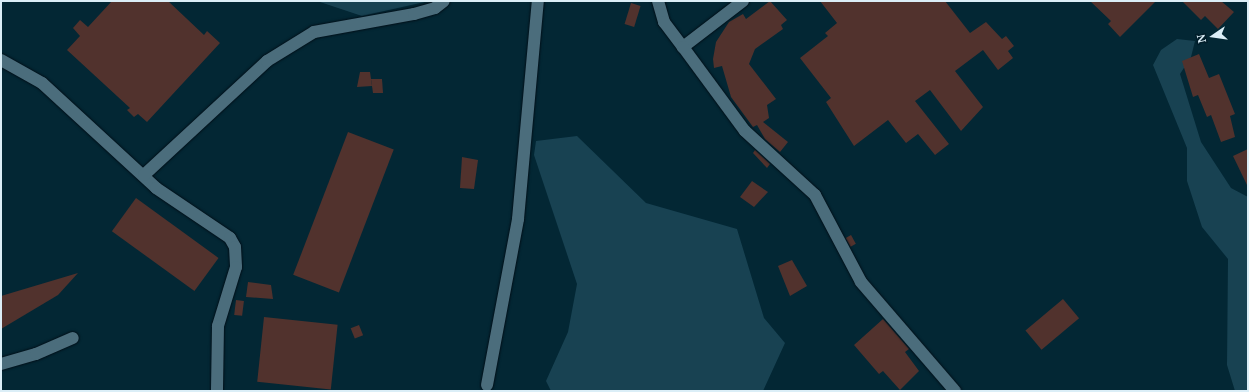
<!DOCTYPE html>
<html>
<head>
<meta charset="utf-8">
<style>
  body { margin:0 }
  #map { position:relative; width:1249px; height:392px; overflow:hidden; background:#032734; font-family:"Noto Serif",serif }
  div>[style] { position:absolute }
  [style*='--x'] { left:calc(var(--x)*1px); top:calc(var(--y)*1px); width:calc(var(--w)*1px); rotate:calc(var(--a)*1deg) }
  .green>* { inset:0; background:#184252 }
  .building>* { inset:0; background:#51322d; transform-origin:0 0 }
  .roads { filter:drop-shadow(0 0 1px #000f18) drop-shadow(0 0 1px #000f18) }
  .minor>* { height:12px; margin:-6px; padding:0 6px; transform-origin:6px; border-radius:6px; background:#4b6d7c }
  span { translate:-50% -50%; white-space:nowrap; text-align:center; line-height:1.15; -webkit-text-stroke:3.5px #001d29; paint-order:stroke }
  .frame { position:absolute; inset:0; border:2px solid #dbeef7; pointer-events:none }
  .north { position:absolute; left:1193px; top:16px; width:40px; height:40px; -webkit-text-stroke:3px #001d29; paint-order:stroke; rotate:257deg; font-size:11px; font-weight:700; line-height:16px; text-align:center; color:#dbeef7 }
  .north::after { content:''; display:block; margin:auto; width:14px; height:18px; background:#dbeef7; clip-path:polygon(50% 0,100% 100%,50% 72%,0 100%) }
</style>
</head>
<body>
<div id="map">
  <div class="green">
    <div style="clip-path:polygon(317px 1px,429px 1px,362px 16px)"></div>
    <div style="clip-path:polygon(1177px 39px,1195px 41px,1191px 57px,1180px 74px,1201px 142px,1231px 188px,1248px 197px,1248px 391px,1235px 391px,1227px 365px,1228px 259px,1202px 227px,1187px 181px,1187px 148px,1153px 65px,1161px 50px)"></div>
    <div style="clip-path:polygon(577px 136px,646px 203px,737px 229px,764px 318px,785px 343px,763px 391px,551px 391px,546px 381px,568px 332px,577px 284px,534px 155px,536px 141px)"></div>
  </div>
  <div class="building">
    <div style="clip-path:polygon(112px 1px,168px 1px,204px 35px,207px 31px,220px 43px,147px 122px,138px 114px,134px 117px,127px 110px,130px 108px,67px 50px,80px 36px,73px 28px,80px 20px,88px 27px)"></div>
    <div style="clip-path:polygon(770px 1px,787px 20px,781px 25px,783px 29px,755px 49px,749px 64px,776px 99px,767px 105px,769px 118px,763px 122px,788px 142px,780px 152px,765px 139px,757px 125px,753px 127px,731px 97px,722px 66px,714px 68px,713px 59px,716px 42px,729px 22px,743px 14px,746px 19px)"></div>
    <div style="clip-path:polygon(820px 1px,945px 1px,970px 33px,986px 22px,1002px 39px,1006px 36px,1014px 46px,1008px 51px,1013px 58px,998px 70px,983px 50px,955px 71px,983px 107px,961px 131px,930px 90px,915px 101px,949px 144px,935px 155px,918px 134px,906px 143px,888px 120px,854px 146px,826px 102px,831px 98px,800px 58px,828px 36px,825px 33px,837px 23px)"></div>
    <div style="clip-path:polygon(1090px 1px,1156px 1px,1120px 37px,1108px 24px,1111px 21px)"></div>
    <div style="clip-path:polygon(1182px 1px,1221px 1px,1234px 12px,1218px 29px,1205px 16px,1201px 20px)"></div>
    <div style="left:631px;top:3px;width:10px;height:22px;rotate:17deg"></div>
    <div style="clip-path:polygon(1199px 54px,1209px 78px,1219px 74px,1235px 114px,1230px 116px,1235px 137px,1221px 142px,1211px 115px,1207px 117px,1198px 95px,1193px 97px,1182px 61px)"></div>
    <div style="clip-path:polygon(360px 72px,370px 72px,372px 86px,357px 87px)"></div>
    <div style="clip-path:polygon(371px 79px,382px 79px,383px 93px,373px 93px)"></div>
    <div style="left:348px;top:132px;width:49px;height:153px;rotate:21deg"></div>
    <div style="clip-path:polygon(1248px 149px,1248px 185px,1247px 185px,1233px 156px)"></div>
    <div style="clip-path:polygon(755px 150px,770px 164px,767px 168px,753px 153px)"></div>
    <div style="clip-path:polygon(462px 157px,478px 160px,474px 189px,460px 188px)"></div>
    <div style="clip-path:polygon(752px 181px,768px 192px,754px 207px,740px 197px)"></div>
    <div style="left:136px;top:198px;width:102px;height:41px;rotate:36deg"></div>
    <div style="left:851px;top:235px;width:10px;height:6px;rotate:61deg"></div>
    <div style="clip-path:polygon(792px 260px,807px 286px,790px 296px,778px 266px)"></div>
    <div style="clip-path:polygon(78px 273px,58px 295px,1px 329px,1px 296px)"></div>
    <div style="clip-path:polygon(248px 282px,271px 285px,273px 299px,246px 297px)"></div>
    <div style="left:1063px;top:299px;width:25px;height:49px;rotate:50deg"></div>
    <div style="left:236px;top:300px;width:8px;height:15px;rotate:7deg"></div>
    <div style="left:264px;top:317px;width:74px;height:65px;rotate:6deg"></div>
    <div style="clip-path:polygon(883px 319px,909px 349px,905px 352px,919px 371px,900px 390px,883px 371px,879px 374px,854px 345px)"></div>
    <div style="left:359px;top:325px;width:11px;height:9px;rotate:68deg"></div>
  </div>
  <div class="roads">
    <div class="minor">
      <div style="--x:658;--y:1;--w:22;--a:74"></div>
      <div style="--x:664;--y:22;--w:31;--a:53"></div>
      <div style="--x:743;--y:1;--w:76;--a:142.5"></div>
      <div style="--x:683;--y:47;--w:104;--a:53.6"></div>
      <div style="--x:745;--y:131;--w:95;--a:42.4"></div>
      <div style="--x:815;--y:195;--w:98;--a:62.1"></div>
      <div style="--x:861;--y:282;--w:144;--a:49.2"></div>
      <div style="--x:1;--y:60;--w:47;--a:29.3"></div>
      <div style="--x:42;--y:83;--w:155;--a:42.6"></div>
      <div style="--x:156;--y:188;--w:89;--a:34"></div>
      <div style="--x:230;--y:238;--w:10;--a:61"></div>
      <div style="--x:235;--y:247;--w:20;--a:87"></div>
      <div style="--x:236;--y:267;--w:62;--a:107"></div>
      <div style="--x:218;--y:326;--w:65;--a:90.9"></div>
      <div style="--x:144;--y:175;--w:168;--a:-42.8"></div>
      <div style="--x:267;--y:61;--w:55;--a:-31.7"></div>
      <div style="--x:314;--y:32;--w:102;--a:-10.2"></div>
      <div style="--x:414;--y:14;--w:22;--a:-16"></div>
      <div style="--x:435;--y:8;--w:11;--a:-38"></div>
      <div style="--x:1;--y:364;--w:36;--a:-16"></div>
      <div style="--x:36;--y:354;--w:40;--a:-23.4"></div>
      <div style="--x:487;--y:385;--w:169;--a:-79.4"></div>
      <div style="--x:518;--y:219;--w:219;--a:-84.8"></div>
    </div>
  </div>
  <div class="frame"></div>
  <div class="north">N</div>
</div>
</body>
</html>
